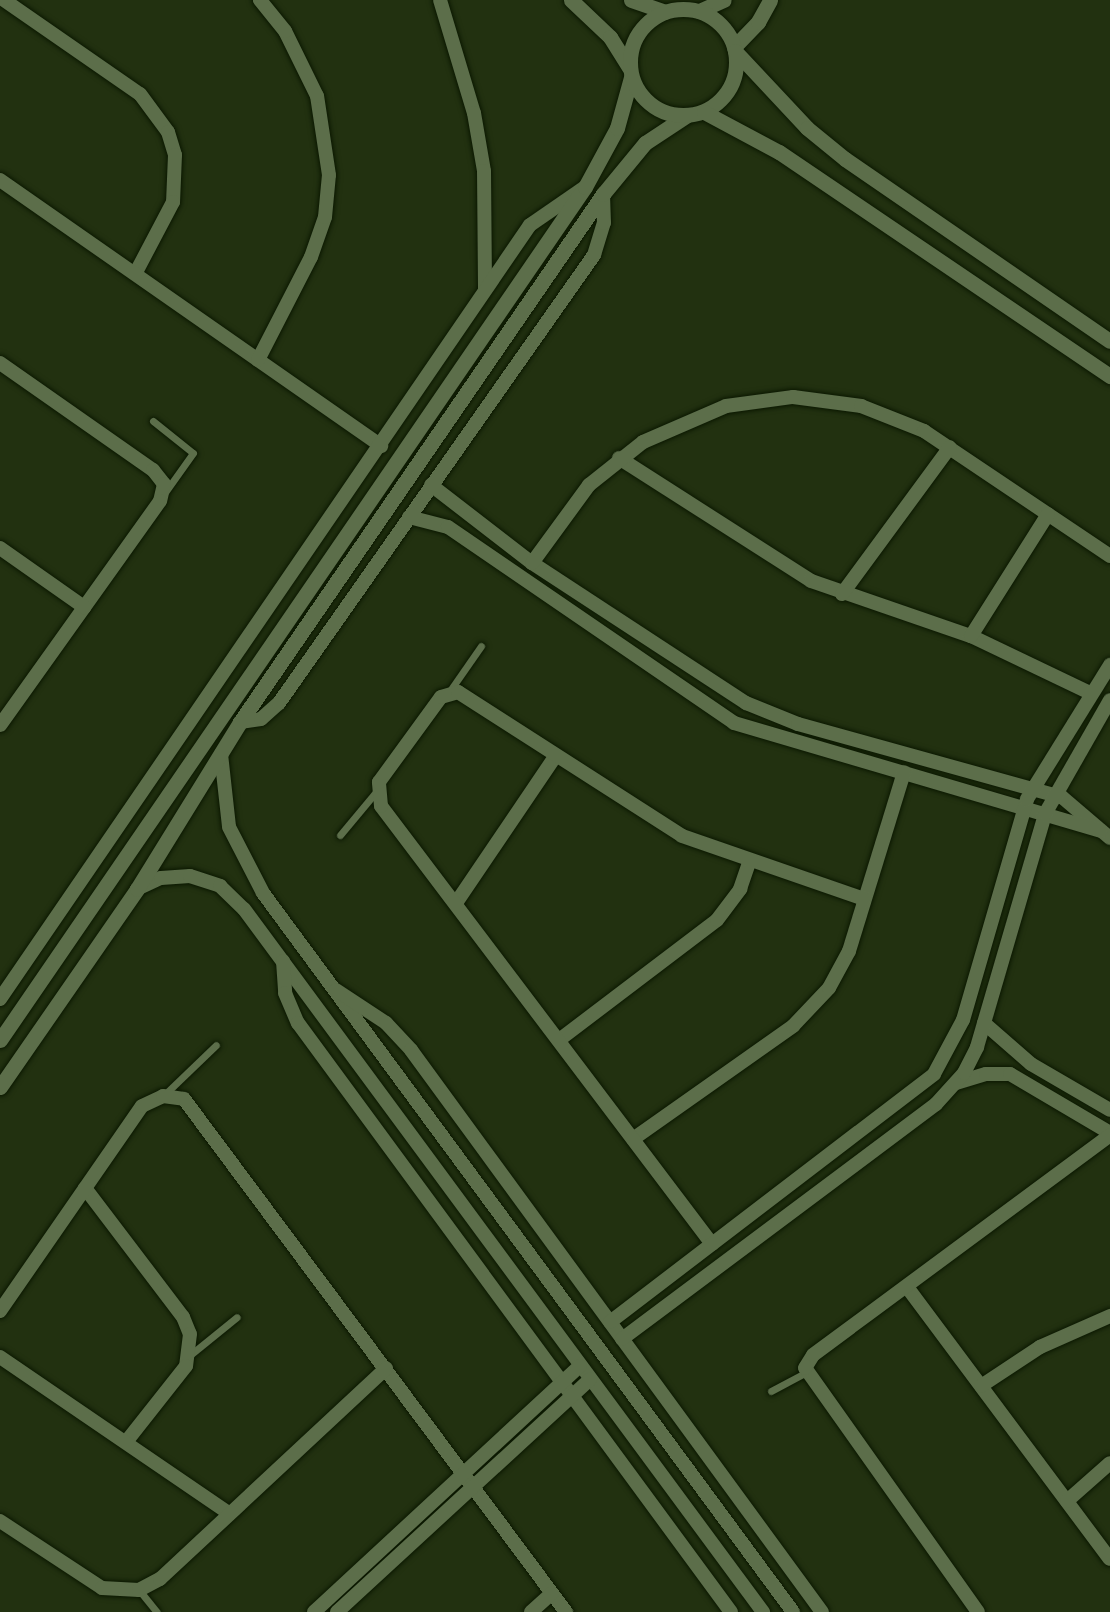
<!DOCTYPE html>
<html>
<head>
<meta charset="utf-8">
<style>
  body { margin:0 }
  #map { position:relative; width:1110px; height:1612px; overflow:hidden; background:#223110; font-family:Figtree,sans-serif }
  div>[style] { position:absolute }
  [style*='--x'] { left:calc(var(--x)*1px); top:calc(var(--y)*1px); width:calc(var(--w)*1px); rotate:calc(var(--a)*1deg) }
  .roads { filter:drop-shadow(0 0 2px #0b1800) drop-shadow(0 0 2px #0b1800) }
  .service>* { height:7px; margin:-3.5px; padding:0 3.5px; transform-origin:3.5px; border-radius:3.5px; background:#5c6e4a }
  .minor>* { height:14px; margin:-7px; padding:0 7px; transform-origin:7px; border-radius:7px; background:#5c6e4a }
  .tertiary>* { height:15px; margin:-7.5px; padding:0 7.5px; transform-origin:7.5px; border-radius:7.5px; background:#5c6e4a }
  .secondary>* { height:15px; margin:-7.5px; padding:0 7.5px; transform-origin:7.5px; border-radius:7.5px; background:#5c6e4a }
  .secondary>.ring { margin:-7.5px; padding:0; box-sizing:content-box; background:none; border:15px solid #5c6e4a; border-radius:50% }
  span { translate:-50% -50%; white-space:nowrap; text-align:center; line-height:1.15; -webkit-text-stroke:4.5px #192705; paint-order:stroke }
</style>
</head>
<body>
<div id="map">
  <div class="roads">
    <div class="service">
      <div style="--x:153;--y:421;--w:51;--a:38.7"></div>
      <div style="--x:193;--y:453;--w:47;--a:125.4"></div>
      <div style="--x:449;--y:692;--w:56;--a:-55.2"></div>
      <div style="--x:340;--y:835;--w:56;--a:-50.1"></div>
      <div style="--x:164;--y:1095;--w:72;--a:-43.9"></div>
      <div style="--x:190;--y:1355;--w:60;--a:-39"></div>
      <div style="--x:771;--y:1391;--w:38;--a:-28"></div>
      <div style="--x:139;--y:1590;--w:28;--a:51"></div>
    </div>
    <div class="minor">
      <div style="--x:4;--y:0;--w:165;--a:34.7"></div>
      <div style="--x:140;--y:94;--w:47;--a:53.6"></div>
      <div style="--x:168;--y:132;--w:24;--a:73"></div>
      <div style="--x:175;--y:155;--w:47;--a:92.4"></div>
      <div style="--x:173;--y:202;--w:81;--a:117.8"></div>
      <div style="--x:440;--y:0;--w:118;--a:73.3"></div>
      <div style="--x:474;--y:113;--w:59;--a:80.2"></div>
      <div style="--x:484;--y:171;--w:118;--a:89.5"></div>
      <div style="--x:0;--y:180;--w:465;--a:34.9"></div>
      <div style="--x:258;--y:360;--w:116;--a:-62.8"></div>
      <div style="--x:311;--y:257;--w:42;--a:-70.7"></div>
      <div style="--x:325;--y:217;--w:42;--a:-84.6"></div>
      <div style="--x:329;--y:175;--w:80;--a:-98.6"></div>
      <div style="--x:317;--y:96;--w:72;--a:-116.2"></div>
      <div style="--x:285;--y:31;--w:40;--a:-129"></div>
      <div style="--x:0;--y:363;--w:187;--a:35"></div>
      <div style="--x:153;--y:470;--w:18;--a:52"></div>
      <div style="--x:164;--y:484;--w:17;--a:103"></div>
      <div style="--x:160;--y:501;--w:275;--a:125.5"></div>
      <div style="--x:619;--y:458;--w:228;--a:32.6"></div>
      <div style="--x:811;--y:581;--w:169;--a:19"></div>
      <div style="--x:971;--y:636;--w:132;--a:25.6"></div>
      <div style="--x:431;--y:485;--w:128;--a:37.7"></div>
      <div style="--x:532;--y:563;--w:256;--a:33.2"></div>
      <div style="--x:746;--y:703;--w:56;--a:22"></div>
      <div style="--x:798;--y:724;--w:274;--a:15.5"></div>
      <div style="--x:1062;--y:797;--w:63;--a:40.5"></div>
      <div style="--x:409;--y:517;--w:40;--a:14.4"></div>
      <div style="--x:448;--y:527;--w:347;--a:34.4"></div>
      <div style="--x:734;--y:723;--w:382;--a:16.4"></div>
      <div style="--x:0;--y:548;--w:103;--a:35.1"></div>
      <div style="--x:532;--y:563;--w:97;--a:-53.8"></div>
      <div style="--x:589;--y:485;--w:69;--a:-38.5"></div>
      <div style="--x:643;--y:442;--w:90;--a:-23.4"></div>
      <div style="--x:726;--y:406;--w:68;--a:-7.7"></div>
      <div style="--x:793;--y:397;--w:69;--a:7.5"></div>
      <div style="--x:861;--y:406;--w:68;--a:21.6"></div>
      <div style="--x:924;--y:431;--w:224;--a:33.9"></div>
      <div style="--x:842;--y:594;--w:182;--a:-53.7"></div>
      <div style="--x:971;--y:636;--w:144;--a:-57.7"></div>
      <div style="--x:240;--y:722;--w:21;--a:-8"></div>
      <div style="--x:261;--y:719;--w:24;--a:-42"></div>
      <div style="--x:279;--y:703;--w:548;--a:-54.89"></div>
      <div style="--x:594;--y:255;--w:34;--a:-73"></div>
      <div style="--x:604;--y:223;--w:29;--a:-92"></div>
      <div style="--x:221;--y:754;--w:73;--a:83.7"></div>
      <div style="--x:229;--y:827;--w:74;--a:62.7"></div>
      <div style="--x:263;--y:893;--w:893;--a:53.6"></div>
      <div style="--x:137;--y:889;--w:26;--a:-25"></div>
      <div style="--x:161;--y:878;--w:29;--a:-4"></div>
      <div style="--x:190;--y:876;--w:32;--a:18"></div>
      <div style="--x:220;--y:886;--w:33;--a:44"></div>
      <div style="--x:244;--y:909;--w:874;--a:53.56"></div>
      <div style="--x:456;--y:903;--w:176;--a:-55.9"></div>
      <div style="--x:283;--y:961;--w:32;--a:86"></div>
      <div style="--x:285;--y:993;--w:33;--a:67"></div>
      <div style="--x:298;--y:1023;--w:731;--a:53.68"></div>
      <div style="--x:336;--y:990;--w:60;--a:33.4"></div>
      <div style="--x:386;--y:1023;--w:37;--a:47"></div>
      <div style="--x:411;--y:1050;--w:696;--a:53.82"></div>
      <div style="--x:0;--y:999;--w:938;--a:-55.6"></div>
      <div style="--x:530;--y:225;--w:67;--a:-34.6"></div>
      <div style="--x:984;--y:1023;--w:62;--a:41.1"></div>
      <div style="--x:1031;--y:1064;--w:91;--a:30.2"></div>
      <div style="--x:559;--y:1040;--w:198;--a:-37.2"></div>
      <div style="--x:717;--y:920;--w:39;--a:-53"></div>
      <div style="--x:740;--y:889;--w:28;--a:-71"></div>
      <div style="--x:956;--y:1083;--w:31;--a:-17"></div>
      <div style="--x:986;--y:1074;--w:24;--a:0"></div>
      <div style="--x:1010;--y:1074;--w:116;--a:30.5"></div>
      <div style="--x:633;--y:1139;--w:196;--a:-35.2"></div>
      <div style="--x:793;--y:1026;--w:52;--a:-46.5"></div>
      <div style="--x:829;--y:988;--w:42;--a:-61.6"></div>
      <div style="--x:849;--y:951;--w:187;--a:-72.9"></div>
      <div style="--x:85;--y:1188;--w:162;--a:52.8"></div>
      <div style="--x:183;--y:1317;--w:18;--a:68"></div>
      <div style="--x:190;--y:1334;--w:32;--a:97"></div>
      <div style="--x:186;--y:1366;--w:97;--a:128.3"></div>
      <div style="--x:712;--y:1244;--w:549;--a:-127.08"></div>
      <div style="--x:381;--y:806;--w:24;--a:-95"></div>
      <div style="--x:379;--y:782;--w:105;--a:-53.9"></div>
      <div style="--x:441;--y:697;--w:18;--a:-16"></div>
      <div style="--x:458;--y:692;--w:266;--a:32.7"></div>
      <div style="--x:682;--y:836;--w:193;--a:19.1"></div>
      <div style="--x:907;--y:1287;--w:339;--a:53.3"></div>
      <div style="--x:0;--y:1311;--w:249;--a:-55.3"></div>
      <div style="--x:142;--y:1106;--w:23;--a:-25"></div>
      <div style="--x:163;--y:1096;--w:21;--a:8"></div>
      <div style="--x:184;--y:1099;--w:640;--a:53.33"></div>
      <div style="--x:610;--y:1322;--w:408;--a:-37.4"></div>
      <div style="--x:934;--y:1074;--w:61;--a:-61.8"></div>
      <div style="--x:963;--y:1020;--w:230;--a:-73.8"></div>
      <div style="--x:1027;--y:799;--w:158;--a:-58.2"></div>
      <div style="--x:622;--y:1339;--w:392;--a:-36.8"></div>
      <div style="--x:936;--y:1104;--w:42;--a:-47.9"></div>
      <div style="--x:964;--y:1073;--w:29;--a:-63"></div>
      <div style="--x:977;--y:1047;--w:243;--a:-73.7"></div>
      <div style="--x:1045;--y:814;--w:131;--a:-60.3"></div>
      <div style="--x:0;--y:1357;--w:278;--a:34.3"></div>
      <div style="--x:981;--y:1386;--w:71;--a:-33.5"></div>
      <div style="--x:1040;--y:1347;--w:77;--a:-23.9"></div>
      <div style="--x:1067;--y:1501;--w:57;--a:-41.5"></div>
      <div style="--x:0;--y:1521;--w:122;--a:33.3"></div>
      <div style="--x:102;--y:1588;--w:37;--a:3"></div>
      <div style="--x:139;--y:1590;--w:24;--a:-28"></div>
      <div style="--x:160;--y:1579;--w:309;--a:-43"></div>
      <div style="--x:314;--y:1612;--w:362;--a:-42.8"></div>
      <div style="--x:337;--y:1612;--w:344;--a:-42.6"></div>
      <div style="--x:531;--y:1612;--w:28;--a:-42"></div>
      <div style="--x:978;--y:1612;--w:299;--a:-125.3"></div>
      <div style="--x:805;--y:1368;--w:15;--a:-58"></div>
      <div style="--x:813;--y:1355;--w:370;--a:-36.5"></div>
    </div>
    <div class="tertiary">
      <div style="--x:699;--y:11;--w:27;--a:-24"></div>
      <div style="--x:734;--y:47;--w:35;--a:-46"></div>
      <div style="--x:758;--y:22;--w:25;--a:-61"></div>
      <div style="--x:0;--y:1040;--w:1034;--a:-55.56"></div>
      <div style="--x:585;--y:187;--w:67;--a:-61.5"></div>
      <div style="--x:617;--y:128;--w:53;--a:-74.6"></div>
      <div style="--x:0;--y:1087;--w:241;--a:-55.3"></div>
      <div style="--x:137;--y:889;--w:196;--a:-58.3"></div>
      <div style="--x:240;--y:722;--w:641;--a:-55.49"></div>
      <div style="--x:603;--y:194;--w:66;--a:-50.5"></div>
      <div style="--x:645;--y:143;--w:49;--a:-33.4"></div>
    </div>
    <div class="secondary">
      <div style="--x:571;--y:0;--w:54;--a:43.5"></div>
      <div style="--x:610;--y:37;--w:36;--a:58"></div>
      <div style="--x:631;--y:0;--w:36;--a:19"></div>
      <div class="ring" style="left:630px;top:9px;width:91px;height:91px"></div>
      <div style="--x:735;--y:51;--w:105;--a:46.9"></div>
      <div style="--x:807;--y:128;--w:49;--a:39.2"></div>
      <div style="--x:845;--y:159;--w:321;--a:34.5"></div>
      <div style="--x:704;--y:112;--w:85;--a:28.1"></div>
      <div style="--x:779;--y:152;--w:400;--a:34.1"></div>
    </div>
  </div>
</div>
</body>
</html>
